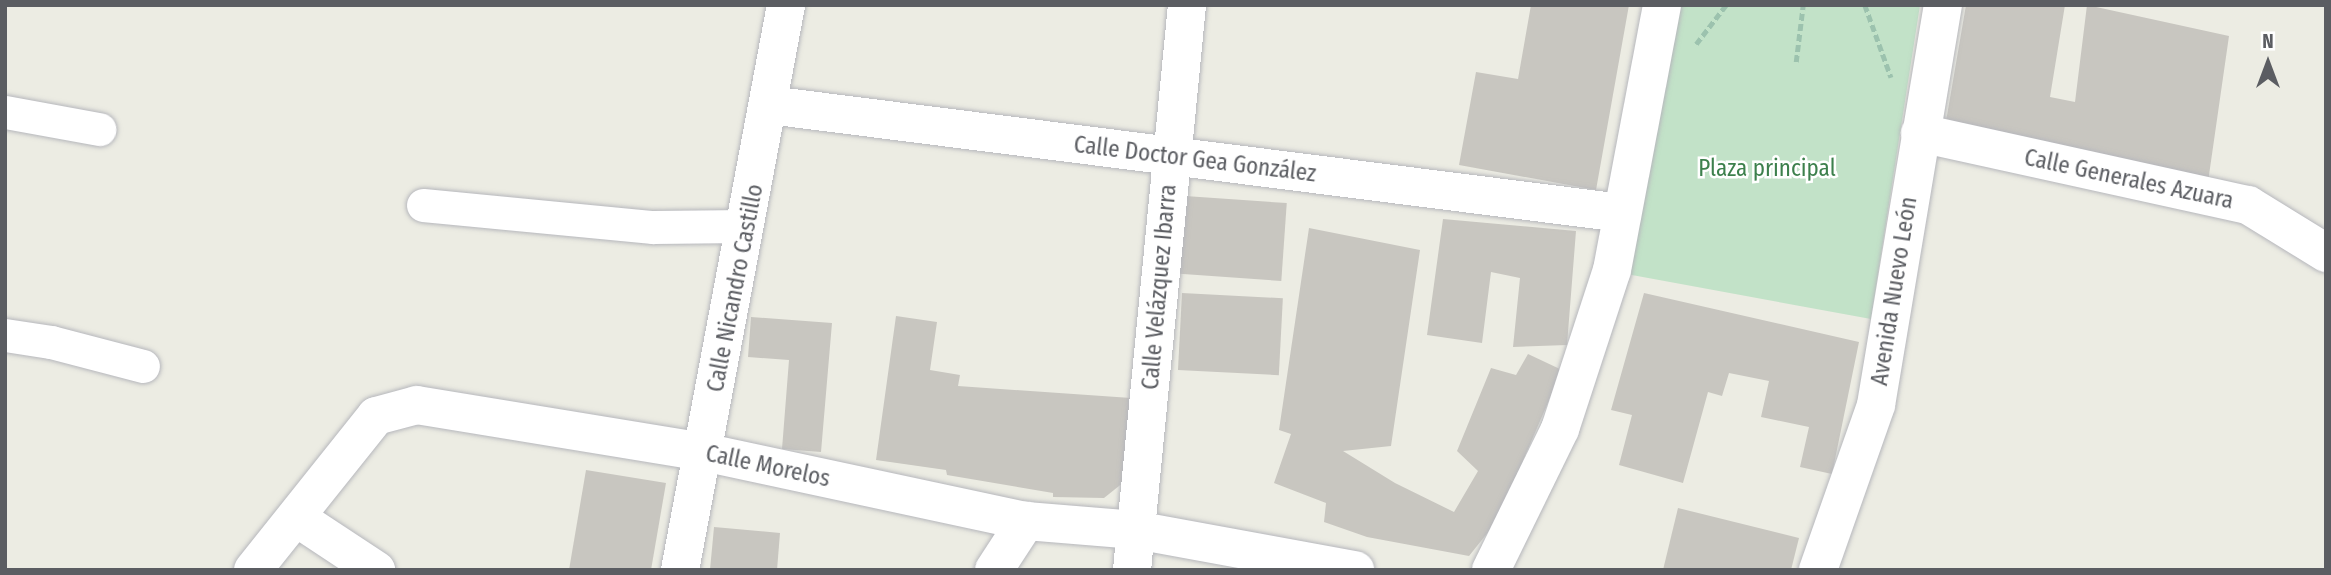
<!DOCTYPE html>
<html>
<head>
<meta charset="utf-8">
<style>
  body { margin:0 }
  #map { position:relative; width:2331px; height:575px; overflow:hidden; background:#ecece3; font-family:"Fira Sans Condensed",sans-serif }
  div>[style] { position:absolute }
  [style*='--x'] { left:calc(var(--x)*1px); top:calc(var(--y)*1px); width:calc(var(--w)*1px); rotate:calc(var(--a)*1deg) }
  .green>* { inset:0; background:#c2e2c8 }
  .building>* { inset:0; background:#c8c6c0; transform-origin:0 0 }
  .path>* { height:4.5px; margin-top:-2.25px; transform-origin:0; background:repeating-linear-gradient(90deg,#9cc2ae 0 7px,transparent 0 10.5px) }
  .roads { filter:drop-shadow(0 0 2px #b6b7bc) drop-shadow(0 0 2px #b6b7bc) }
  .pedestrian>* { height:33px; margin:-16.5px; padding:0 16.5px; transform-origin:16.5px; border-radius:16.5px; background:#fff }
  .minor>* { height:38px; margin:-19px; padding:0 19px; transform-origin:19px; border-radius:19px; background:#fff }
  .secondary>* { height:38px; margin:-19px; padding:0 19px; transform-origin:19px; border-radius:19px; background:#fff }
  span { translate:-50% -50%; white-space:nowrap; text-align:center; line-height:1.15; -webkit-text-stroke:5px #fff; paint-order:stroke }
  .street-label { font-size:23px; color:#5b5d62 }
  .park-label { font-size:23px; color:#3d804d }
  .frame { position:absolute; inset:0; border:7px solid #5b5d62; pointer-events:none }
  .north { position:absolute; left:2233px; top:28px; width:70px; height:70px; -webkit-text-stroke:5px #fff; paint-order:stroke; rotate:0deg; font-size:19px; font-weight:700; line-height:28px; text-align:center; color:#5b5d62 }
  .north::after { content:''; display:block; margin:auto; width:24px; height:32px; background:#5b5d62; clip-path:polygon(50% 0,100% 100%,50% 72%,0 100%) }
</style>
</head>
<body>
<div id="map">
  <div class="green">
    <div style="clip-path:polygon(1672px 5px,1920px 5px,1871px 319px,1621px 273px)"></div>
  </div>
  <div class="building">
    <div style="clip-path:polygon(1531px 5px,1629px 5px,1596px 190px,1459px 165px,1476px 72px,1518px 79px)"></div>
    <div style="clip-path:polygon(1966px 5px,2065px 5px,2050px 97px,2075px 102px,2087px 5px,2229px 36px,2208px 182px,1945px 127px)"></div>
    <div style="left:1185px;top:196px;width:102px;height:78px;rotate:4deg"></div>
    <div style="clip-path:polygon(1443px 219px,1576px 231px,1567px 345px,1513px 347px,1520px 278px,1491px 272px,1482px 343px,1427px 335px)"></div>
    <div style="clip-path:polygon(1309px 228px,1420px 250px,1391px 446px,1343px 451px,1395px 483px,1454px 512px,1478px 471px,1457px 451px,1491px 368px,1516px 375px,1528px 354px,1562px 370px,1497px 521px,1469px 556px,1367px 537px,1324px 522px,1326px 503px,1274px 483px,1291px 434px,1279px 430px)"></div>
    <div style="left:1182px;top:293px;width:101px;height:77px;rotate:3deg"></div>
    <div style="clip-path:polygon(1644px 293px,1859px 342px,1832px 474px,1800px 467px,1809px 427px,1761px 417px,1769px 381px,1729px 373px,1722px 396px,1708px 392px,1683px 483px,1619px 465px,1632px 415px,1611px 410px)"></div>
    <div style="clip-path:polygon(896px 316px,937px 322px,930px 370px,960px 375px,958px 386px,1131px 398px,1129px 478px,1104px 498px,1053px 497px,1053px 493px,947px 475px,946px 470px,876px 460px)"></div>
    <div style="clip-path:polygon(751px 317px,832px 323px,821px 452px,782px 449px,789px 360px,748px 357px)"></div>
    <div style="clip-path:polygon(586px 470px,666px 483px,651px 570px,569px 570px)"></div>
    <div style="clip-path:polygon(1678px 508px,1799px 538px,1791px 570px,1663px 570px)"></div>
    <div style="clip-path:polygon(714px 527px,780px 533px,777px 570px,710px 570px)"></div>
  </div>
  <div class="path">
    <div style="--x:1865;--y:5;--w:77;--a:70.1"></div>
    <div style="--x:1696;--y:44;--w:49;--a:-52.4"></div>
    <div style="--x:1796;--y:62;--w:57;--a:-83"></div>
  </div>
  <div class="roads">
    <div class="pedestrian">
      <div style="--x:5;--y:112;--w:96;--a:10.3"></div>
      <div style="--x:423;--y:205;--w:231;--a:5.5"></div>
      <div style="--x:653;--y:227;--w:93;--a:-0.6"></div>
      <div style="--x:5;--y:335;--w:47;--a:8.7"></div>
      <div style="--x:51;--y:342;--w:95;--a:14.6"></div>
    </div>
    <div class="minor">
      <div style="--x:769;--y:105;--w:860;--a:7.22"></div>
      <div style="--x:1920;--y:133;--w:336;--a:12.4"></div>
      <div style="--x:2248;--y:205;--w:92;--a:31.6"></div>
      <div style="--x:297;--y:518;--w:95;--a:33.4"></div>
      <div style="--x:680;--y:570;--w:575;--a:-79.37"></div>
      <div style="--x:1132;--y:570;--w:568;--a:-84.44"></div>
      <div style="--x:1491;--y:570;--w:157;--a:-63.9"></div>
      <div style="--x:1560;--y:429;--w:167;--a:-71.9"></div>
      <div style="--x:1612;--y:270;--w:270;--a:-79.3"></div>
      <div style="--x:1818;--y:570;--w:175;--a:-70.6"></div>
      <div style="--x:1876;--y:405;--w:406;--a:-80.5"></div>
    </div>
    <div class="secondary">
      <div style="--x:253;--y:570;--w:197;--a:-51.4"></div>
      <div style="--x:376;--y:416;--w:42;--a:-15"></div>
      <div style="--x:417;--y:405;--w:290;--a:9.3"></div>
      <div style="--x:703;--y:452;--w:330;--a:12.1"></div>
      <div style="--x:1026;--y:521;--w:110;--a:4.7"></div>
      <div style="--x:1136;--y:530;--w:223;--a:10.4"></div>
      <div style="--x:994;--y:570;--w:59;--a:-56.9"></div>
    </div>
  </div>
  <div class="street-label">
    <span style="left:1195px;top:159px;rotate:7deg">Calle Doctor Gea González</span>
    <span style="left:2129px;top:179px;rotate:12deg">Calle Generales Azuara</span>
    <span style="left:1159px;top:287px;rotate:-85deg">Calle Velázquez Ibarra</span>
    <span style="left:735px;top:288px;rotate:-79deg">Calle Nicandro Castillo</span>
    <span style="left:1894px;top:291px;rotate:-81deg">Avenida Nuevo León</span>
    <span style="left:768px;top:466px;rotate:12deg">Calle Morelos</span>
  </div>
  <div class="park-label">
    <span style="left:1767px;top:168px">Plaza principal</span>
  </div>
  <div class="frame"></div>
  <div class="north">N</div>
</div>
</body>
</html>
